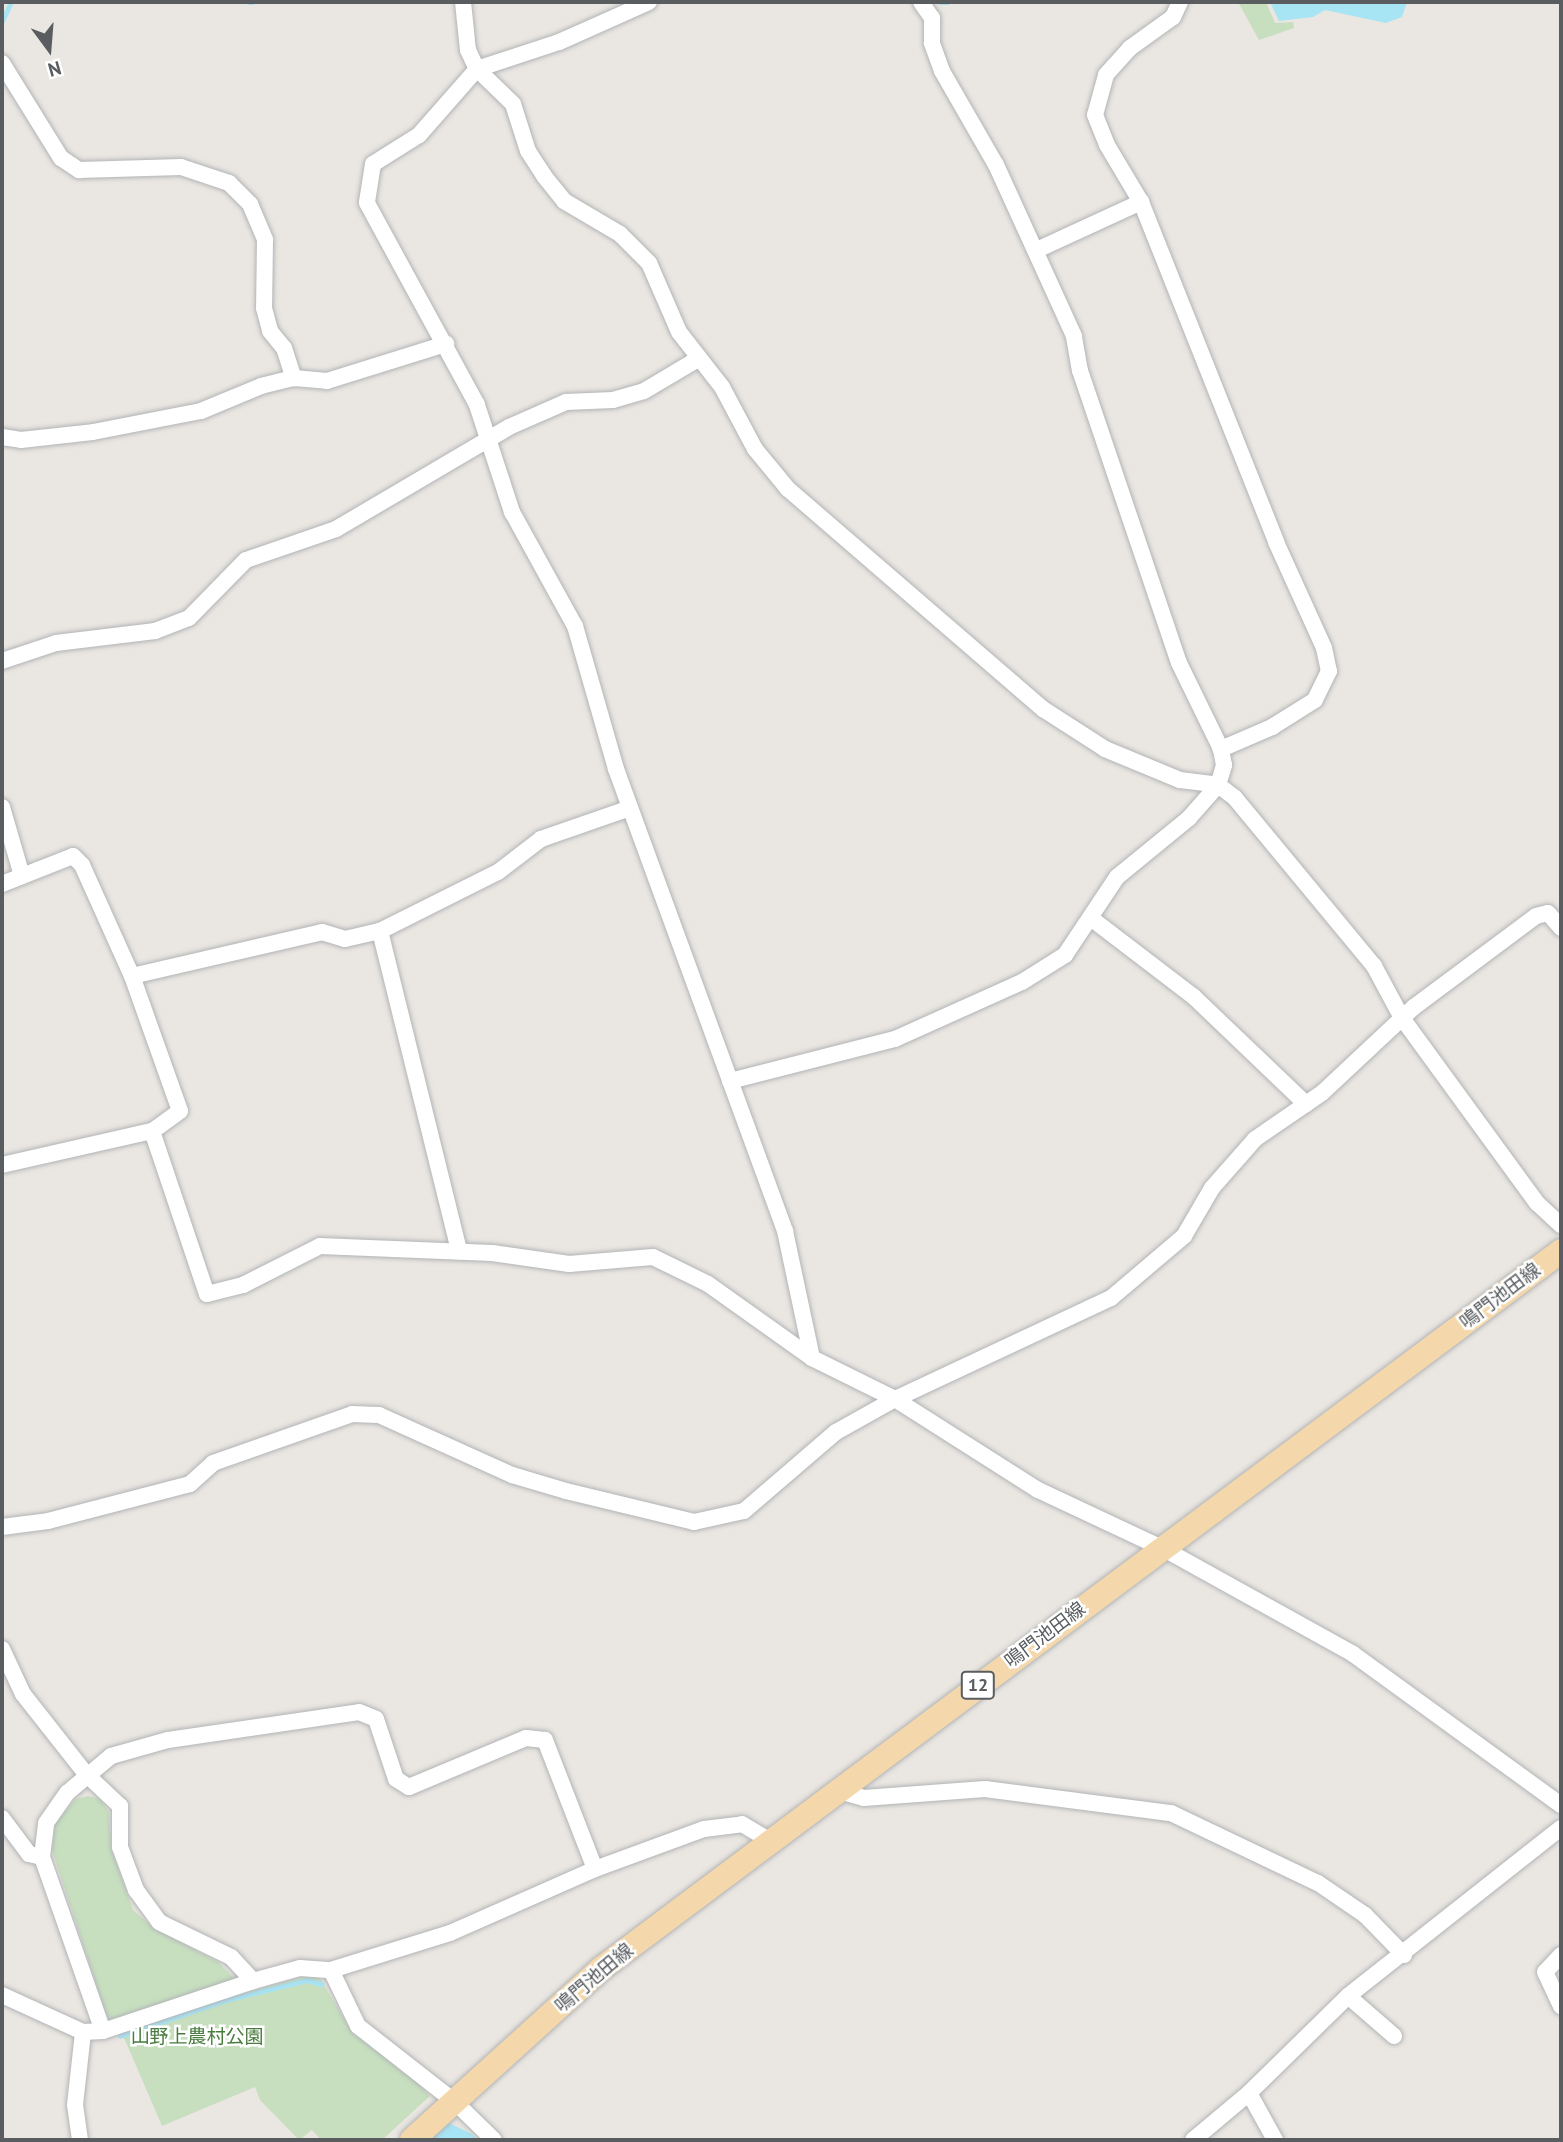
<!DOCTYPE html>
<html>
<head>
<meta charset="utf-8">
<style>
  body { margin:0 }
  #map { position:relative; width:1563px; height:2142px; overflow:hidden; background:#eae6e1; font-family:"PT Sans","Noto Sans JP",sans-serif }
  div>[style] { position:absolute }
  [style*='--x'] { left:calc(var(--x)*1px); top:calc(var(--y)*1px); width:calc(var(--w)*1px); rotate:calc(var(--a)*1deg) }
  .green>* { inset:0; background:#c7dfbf }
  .water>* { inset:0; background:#a7e4f4 }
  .stream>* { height:5px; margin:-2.5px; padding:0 2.5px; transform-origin:2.5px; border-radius:2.5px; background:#a7e4f4 }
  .roads { filter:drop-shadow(0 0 2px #b1b4b7) drop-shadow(0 0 2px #b1b4b7) }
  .minor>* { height:16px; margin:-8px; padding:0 8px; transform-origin:8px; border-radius:8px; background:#fff }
  .primary>* { height:24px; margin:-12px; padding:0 12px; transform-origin:12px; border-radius:12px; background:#f4d8ab }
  span { translate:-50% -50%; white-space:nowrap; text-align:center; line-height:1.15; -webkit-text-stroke:5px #fff; paint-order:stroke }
  .shield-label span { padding:2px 5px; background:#fff; border:2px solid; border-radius:5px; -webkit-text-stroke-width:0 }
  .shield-label { font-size:18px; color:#595d60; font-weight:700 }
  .street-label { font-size:19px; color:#595d60 }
  .park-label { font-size:19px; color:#487b3d }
  .frame { position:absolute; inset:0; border:4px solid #595d60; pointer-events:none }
  .north { position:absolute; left:14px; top:14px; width:70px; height:70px; -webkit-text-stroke:5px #fff; paint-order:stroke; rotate:164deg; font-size:19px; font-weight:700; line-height:28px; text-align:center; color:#595d60 }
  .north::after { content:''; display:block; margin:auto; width:24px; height:32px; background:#595d60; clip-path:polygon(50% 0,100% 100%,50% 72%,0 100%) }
</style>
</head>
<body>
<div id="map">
  <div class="green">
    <div style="clip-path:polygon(1238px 2px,1266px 2px,1275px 23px,1293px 22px,1294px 28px,1259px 40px)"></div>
    <div style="clip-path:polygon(88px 1796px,100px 1799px,109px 1812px,111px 1848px,133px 1910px,155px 1929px,218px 1962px,248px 1992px,306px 1976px,319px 1977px,354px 2035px,387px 2053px,430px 2096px,382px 2140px,321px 2140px,312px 2130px,299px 2140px,260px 2100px,255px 2087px,162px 2126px,125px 2040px,106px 2014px,52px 1850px,55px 1823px,76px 1799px)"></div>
  </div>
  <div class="water">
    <div style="clip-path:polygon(1270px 2px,1407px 2px,1402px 17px,1386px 23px,1325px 10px,1313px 17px,1279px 21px)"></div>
    <div style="clip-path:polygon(449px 2123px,472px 2134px,478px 2140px,430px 2140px)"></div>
  </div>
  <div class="stream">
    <div style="--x:249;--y:2;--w:3;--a:0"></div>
    <div style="--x:940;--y:2;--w:7;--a:0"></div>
    <div style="--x:2;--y:21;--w:21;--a:-65"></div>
    <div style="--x:120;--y:2036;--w:112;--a:-18.8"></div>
    <div style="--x:226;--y:2000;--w:83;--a:-13.9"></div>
    <div style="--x:307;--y:1980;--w:15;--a:16"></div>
  </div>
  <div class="roads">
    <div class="minor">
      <div style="--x:463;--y:2;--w:48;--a:84.1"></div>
      <div style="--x:468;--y:50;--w:21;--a:65"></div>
      <div style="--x:477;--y:69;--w:50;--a:44.2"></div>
      <div style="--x:513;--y:104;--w:49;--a:72.3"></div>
      <div style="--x:528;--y:151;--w:30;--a:57"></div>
      <div style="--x:544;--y:176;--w:32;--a:51"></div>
      <div style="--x:564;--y:201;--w:65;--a:30.5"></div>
      <div style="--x:620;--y:234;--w:41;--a:45"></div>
      <div style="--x:649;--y:263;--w:75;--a:66.5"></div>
      <div style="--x:679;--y:332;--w:70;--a:52"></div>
      <div style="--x:722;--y:387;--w:70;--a:62"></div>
      <div style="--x:755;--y:449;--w:52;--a:50.5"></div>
      <div style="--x:788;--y:489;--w:337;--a:40.8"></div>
      <div style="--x:1043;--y:709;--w:74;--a:32.8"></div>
      <div style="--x:1105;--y:749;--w:81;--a:22.5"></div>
      <div style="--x:1180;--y:780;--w:38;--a:7"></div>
      <div style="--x:1218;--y:785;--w:21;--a:37"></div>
      <div style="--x:1235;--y:798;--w:218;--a:50.4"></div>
      <div style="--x:1374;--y:966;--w:59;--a:61.7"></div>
      <div style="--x:1402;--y:1018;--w:229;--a:53.9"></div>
      <div style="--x:1537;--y:1203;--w:33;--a:43"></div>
      <div style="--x:649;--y:2;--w:98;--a:156"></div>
      <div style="--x:559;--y:42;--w:86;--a:161.8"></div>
      <div style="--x:477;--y:69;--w:88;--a:131.3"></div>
      <div style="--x:419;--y:135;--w:54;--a:147.8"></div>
      <div style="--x:373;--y:164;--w:39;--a:99"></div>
      <div style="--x:367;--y:203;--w:230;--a:61.4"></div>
      <div style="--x:477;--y:405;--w:113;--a:71.9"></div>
      <div style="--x:512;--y:512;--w:130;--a:61.1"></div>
      <div style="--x:575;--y:626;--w:149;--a:74"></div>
      <div style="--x:616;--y:769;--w:492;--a:69.9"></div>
      <div style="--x:785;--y:1231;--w:130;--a:78"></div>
      <div style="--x:1180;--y:2;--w:17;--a:115"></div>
      <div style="--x:1173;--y:17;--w:53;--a:144.2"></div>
      <div style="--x:1130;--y:48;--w:36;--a:132"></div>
      <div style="--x:1106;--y:75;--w:41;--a:105.4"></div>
      <div style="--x:1095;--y:115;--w:32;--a:68"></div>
      <div style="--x:1107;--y:145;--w:66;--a:59.2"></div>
      <div style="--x:1141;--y:202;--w:366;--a:68.3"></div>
      <div style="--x:1276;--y:542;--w:116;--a:65.6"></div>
      <div style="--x:1324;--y:648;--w:24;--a:78"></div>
      <div style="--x:1329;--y:671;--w:32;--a:116"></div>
      <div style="--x:1315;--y:700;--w:51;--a:147.9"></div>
      <div style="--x:1272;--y:727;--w:56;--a:156.7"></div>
      <div style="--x:2;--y:63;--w:112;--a:58.2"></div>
      <div style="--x:61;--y:158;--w:22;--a:34"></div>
      <div style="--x:79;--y:170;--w:102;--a:-1.7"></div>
      <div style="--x:181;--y:167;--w:51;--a:18.4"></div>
      <div style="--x:229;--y:183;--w:30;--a:45"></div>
      <div style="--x:250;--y:204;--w:39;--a:67"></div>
      <div style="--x:265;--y:240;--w:68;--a:90.8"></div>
      <div style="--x:264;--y:308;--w:24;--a:75"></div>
      <div style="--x:270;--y:331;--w:22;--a:51"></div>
      <div style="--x:284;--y:348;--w:32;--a:72"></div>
      <div style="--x:1037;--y:250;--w:115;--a:-24.8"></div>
      <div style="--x:2;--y:437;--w:19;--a:9"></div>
      <div style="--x:21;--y:440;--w:72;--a:-6.3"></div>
      <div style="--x:93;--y:432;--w:110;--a:-11"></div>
      <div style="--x:201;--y:411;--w:65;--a:-22.6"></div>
      <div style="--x:261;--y:386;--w:34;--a:-14"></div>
      <div style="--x:294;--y:378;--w:33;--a:5"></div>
      <div style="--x:327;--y:381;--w:125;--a:-17.3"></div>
      <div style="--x:2;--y:661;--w:57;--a:-18.4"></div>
      <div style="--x:56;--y:643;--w:100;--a:-6.9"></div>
      <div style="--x:155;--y:631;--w:36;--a:-21"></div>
      <div style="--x:189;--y:618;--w:81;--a:-45.5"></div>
      <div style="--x:246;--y:560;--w:95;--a:-19"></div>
      <div style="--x:336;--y:529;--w:201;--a:-30.5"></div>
      <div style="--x:509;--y:427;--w:62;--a:-23.7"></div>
      <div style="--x:566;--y:402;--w:47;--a:-2.4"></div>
      <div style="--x:613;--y:400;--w:32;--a:-16"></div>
      <div style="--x:644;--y:391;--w:63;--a:-30.7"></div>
      <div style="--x:2;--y:807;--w:72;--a:73.8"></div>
      <div style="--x:2;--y:884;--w:76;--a:-21.5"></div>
      <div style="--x:73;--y:856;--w:13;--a:45"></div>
      <div style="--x:82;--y:865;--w:122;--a:65.8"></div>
      <div style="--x:132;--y:976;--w:195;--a:-13"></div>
      <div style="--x:322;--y:932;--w:24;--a:17"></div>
      <div style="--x:345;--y:939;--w:36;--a:-13"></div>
      <div style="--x:380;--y:931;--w:132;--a:-26.6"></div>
      <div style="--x:498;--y:872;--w:54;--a:-37.5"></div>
      <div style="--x:541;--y:839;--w:94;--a:-19.2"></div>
      <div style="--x:1092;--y:919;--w:128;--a:37.4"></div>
      <div style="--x:1194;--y:997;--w:155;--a:43.7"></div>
      <div style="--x:380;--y:931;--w:330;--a:76.1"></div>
      <div style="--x:132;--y:976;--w:143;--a:70.4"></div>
      <div style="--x:180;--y:1111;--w:34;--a:144"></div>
      <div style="--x:152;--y:1131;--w:172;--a:71.4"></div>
      <div style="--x:207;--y:1294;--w:37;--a:-14"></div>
      <div style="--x:243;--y:1285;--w:86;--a:-26.9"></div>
      <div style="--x:320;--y:1246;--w:172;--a:2.3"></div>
      <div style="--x:492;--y:1253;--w:78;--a:8.1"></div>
      <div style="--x:569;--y:1264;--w:84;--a:-4.8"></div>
      <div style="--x:653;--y:1257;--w:61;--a:26.1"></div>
      <div style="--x:708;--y:1284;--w:128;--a:35.4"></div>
      <div style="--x:812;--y:1358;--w:93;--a:26.3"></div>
      <div style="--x:895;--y:1399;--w:169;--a:32.5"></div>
      <div style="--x:1038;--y:1490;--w:137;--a:25.1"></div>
      <div style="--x:1162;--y:1548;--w:218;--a:29"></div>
      <div style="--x:1353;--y:1654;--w:257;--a:36"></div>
      <div style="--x:730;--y:1081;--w:170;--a:-14.3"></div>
      <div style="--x:895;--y:1039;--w:139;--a:-24.2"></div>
      <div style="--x:1022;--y:982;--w:51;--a:-32.1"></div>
      <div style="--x:1065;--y:955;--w:94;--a:-56.3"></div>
      <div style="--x:1117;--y:877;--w:93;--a:-39.3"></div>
      <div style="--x:1189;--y:818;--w:44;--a:-48.7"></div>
      <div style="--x:1218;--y:785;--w:21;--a:-73"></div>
      <div style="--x:1224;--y:765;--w:16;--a:-101"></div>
      <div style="--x:1221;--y:749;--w:96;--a:-116"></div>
      <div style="--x:1179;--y:663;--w:308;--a:-108.7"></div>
      <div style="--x:1080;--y:371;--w:36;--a:-100"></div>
      <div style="--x:1074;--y:336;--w:188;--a:-114.5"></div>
      <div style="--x:996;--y:165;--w:108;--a:-119.9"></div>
      <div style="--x:942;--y:71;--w:30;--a:-110"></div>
      <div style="--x:932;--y:43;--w:25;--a:-90"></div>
      <div style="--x:932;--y:18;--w:19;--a:-125"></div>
      <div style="--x:2;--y:1165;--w:154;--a:-12.8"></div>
      <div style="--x:2;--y:1527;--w:46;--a:-7.4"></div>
      <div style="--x:48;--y:1521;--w:147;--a:-14.6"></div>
      <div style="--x:190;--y:1484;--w:31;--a:-42"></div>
      <div style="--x:213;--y:1463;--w:147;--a:-19.4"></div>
      <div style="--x:352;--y:1414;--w:27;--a:2"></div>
      <div style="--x:379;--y:1415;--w:146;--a:24.3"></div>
      <div style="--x:512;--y:1475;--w:56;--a:16.5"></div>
      <div style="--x:566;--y:1491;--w:132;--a:13.6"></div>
      <div style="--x:694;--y:1522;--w:51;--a:-12.4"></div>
      <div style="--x:744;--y:1511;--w:121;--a:-40.7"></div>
      <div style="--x:836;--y:1432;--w:68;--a:-29.2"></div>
      <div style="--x:895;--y:1399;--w:238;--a:-25.1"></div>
      <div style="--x:1111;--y:1298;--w:96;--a:-40.3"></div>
      <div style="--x:1184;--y:1236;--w:56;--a:-59.7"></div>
      <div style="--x:1212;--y:1188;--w:65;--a:-48.7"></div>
      <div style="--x:1255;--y:1139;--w:81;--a:-34.5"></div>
      <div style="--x:1322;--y:1093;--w:126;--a:-43.1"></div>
      <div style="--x:1414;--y:1007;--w:152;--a:-36.7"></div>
      <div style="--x:1536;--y:916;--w:12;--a:-14"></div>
      <div style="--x:1548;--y:913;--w:20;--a:49"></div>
      <div style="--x:2;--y:1649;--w:50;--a:65"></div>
      <div style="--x:23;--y:1694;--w:102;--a:51.8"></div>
      <div style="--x:86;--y:1774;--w:47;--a:43.3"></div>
      <div style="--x:120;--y:1806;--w:41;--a:90"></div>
      <div style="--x:120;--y:1847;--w:46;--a:69.6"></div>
      <div style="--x:136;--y:1890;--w:39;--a:54"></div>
      <div style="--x:159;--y:1922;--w:80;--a:25.9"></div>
      <div style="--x:231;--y:1957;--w:33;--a:47"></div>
      <div style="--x:836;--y:1790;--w:29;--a:16"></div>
      <div style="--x:864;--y:1798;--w:121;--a:-4.3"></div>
      <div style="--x:985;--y:1789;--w:188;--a:7.4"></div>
      <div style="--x:1171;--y:1813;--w:163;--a:25.5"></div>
      <div style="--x:1318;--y:1883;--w:57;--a:34.2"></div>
      <div style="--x:1365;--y:1915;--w:56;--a:45.7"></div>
      <div style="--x:2;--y:1818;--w:45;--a:53.1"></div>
      <div style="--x:29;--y:1854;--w:13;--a:13"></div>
      <div style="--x:42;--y:1857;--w:184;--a:70.7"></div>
      <div style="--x:42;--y:1857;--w:34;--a:-83"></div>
      <div style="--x:46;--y:1823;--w:37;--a:-55"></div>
      <div style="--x:67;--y:1793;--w:57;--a:-40.1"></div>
      <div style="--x:111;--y:1756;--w:59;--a:-15.7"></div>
      <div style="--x:168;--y:1740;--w:193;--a:-8.3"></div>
      <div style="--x:359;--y:1712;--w:18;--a:22"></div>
      <div style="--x:376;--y:1719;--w:63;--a:71.6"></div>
      <div style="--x:396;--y:1779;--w:15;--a:32"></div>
      <div style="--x:409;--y:1787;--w:127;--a:-22.7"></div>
      <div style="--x:526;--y:1738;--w:19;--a:6"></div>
      <div style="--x:545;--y:1740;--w:138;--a:68.8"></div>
      <div style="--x:1561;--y:1955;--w:23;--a:133"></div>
      <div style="--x:1545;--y:1972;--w:38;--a:65"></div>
      <div style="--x:331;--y:1970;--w:62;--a:64.3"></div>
      <div style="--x:358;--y:2026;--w:123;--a:38.1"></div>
      <div style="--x:455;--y:2102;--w:54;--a:44.3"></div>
      <div style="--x:2;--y:1995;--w:89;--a:24.6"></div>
      <div style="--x:83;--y:2032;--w:20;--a:-3"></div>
      <div style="--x:103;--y:2031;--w:158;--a:-18.4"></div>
      <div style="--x:253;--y:1981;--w:49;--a:-15.5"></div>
      <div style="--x:300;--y:1968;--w:31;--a:4"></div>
      <div style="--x:331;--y:1970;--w:125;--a:-17.3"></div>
      <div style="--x:450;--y:1933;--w:158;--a:-23.8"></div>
      <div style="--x:595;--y:1869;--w:116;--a:-20.2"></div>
      <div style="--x:704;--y:1829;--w:38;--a:-7"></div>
      <div style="--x:742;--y:1824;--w:31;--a:31"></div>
      <div style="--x:1348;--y:1996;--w:61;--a:41"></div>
      <div style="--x:1249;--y:2093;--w:54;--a:61"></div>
      <div style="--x:80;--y:2140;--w:35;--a:-98"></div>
      <div style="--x:75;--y:2105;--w:73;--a:-83.7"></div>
      <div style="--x:1193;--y:2140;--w:73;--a:-40"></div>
      <div style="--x:1249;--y:2093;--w:139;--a:-44.4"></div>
      <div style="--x:1348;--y:1996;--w:271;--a:-38.3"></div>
    </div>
    <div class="primary">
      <div style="--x:412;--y:2140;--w:256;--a:-42.2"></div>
      <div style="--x:602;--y:1968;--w:1197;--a:-36.78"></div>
    </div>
  </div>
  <div class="shield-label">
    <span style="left:978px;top:1685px">12</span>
  </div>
  <div class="street-label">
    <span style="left:1500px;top:1296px;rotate:-37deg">鳴門池田線</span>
    <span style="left:1045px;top:1635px;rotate:-37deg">鳴門池田線</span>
    <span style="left:594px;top:1978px;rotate:-40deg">鳴門池田線</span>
  </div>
  <div class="park-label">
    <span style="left:197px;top:2037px">山野上農村公園</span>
  </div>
  <div class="frame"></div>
  <div class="north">N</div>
</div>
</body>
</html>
